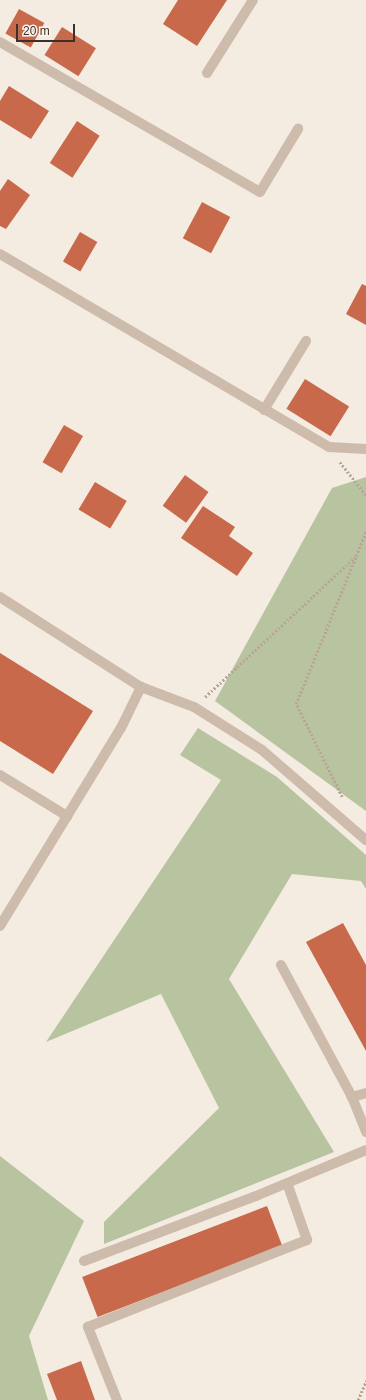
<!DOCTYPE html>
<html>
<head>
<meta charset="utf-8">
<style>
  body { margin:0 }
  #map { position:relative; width:366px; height:1400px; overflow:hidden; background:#f4ebe1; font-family:Arial,sans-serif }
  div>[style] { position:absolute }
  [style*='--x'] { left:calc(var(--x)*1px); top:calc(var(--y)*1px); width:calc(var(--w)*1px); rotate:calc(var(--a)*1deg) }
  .green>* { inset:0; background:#b8c4a0 }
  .building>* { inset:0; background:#c8694b; transform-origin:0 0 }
  .path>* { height:2.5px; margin-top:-1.25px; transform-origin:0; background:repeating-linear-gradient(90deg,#b9a596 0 2px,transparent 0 4px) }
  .minor>* { height:10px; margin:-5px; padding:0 5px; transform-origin:5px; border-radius:5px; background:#cdbbac }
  span { translate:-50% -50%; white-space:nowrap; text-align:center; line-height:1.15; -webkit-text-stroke:4px #fbf5ee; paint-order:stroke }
  .scale { position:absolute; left:16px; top:24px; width:59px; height:18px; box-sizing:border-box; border:2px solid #3b302b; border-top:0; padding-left:5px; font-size:12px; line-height:14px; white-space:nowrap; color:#3b302b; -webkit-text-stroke:3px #fbf5ee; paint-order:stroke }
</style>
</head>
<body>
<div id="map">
  <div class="green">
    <div style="clip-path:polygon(366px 477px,366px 811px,215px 701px,332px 488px)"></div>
    <div style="clip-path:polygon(198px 728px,277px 777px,366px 855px,366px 889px,361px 881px,292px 874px,229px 979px,334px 1152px,104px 1244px,104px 1222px,219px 1108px,161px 994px,46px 1042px,221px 780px,180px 755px)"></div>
    <div style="clip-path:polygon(0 1156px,84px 1221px,29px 1336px,48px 1400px,0 1400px)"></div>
  </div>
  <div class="building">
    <div style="clip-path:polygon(178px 0,227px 0,197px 46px,163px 24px)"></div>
    <div style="left:19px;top:9px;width:29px;height:28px;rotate:29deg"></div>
    <div style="left:62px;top:27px;width:40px;height:33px;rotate:32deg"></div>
    <div style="clip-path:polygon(9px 86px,49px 111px,31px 139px,0 120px,0 101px)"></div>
    <div style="left:77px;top:121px;width:27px;height:50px;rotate:33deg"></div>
    <div style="clip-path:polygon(8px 179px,30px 195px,6px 229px,0 226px,0 191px)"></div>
    <div style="left:202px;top:202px;width:32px;height:41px;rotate:28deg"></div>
    <div style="left:80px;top:232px;width:20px;height:34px;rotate:30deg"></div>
    <div style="clip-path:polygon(362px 284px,366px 286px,366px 325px,346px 314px)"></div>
    <div style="left:305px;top:379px;width:52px;height:35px;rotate:32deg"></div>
    <div style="left:64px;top:425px;width:22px;height:43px;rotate:30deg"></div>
    <div style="left:185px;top:475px;width:29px;height:38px;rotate:36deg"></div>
    <div style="left:95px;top:482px;width:37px;height:32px;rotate:31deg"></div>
    <div style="clip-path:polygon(203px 506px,235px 527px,229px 536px,253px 553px,237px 576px,181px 538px)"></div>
    <div style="clip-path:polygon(0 653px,93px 711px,53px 774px,0 741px)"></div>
    <div style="clip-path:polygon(343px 923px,366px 965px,366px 1051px,306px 942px)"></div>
    <div style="left:267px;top:1206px;width:43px;height:198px;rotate:69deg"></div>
    <div style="clip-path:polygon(81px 1361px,95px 1400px,57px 1400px,47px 1374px)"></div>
  </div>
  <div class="path">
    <div style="--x:340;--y:462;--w:42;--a:51.8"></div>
    <div style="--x:205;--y:697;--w:207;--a:-43"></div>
    <div style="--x:356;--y:556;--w:27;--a:-68"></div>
    <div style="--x:342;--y:797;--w:104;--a:-116.3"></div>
    <div style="--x:296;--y:704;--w:160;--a:-67.9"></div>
    <div style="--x:358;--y:1400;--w:21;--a:-67"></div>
  </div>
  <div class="minor">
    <div style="--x:0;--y:42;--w:300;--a:30"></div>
    <div style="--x:260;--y:192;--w:74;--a:-58.9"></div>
    <div style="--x:207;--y:73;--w:86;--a:-57.8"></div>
    <div style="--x:0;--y:254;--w:381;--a:30.4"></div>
    <div style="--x:329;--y:447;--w:37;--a:3"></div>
    <div style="--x:264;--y:410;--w:81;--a:-58.7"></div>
    <div style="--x:0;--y:597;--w:167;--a:32.6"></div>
    <div style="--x:141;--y:687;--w:57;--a:20.7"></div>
    <div style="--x:194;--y:707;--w:80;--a:32.3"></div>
    <div style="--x:262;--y:750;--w:138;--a:40.9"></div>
    <div style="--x:0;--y:775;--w:79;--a:31.5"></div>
    <div style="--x:0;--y:926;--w:232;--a:-58.6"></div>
    <div style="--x:121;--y:728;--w:46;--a:-64"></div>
    <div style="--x:281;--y:965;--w:150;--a:61.7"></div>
    <div style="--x:366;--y:1093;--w:15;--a:164"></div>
    <div style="--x:352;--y:1097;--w:38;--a:68"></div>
    <div style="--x:84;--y:1261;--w:184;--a:-20.7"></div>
    <div style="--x:256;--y:1196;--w:119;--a:-22.7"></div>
    <div style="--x:117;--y:1400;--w:79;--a:-111.7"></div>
    <div style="--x:88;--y:1327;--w:236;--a:-21.7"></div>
    <div style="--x:307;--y:1240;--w:60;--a:-109.3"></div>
  </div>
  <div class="scale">20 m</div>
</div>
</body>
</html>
